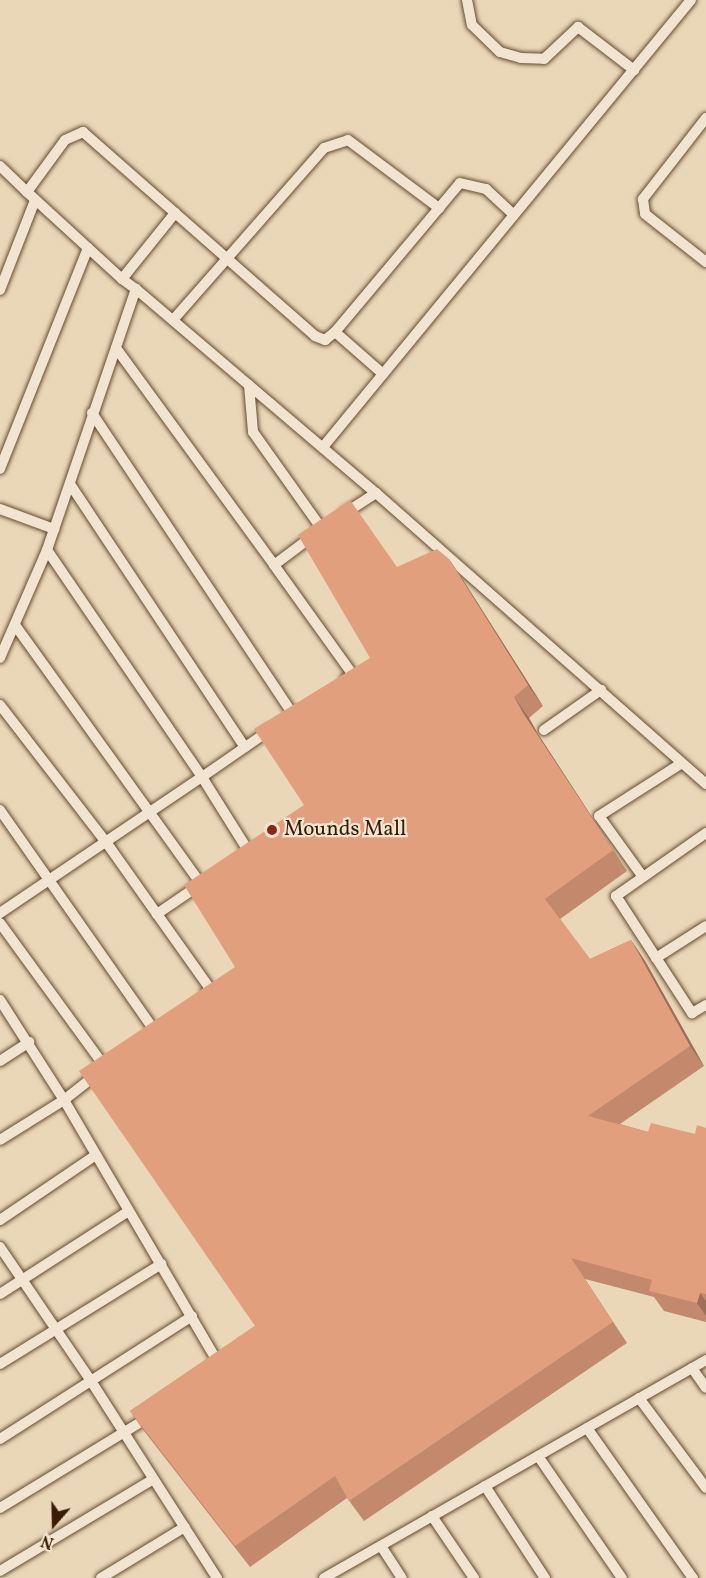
<!DOCTYPE html>
<html>
<head>
<meta charset="utf-8">
<style>
  body { margin:0 }
  #map { position:relative; width:706px; height:1578px; overflow:hidden; background:#ead7b8; font-family:Vollkorn,serif }
  div>[style] { position:absolute }
  [style*='--x'] { left:calc(var(--x)*1px); top:calc(var(--y)*1px); width:calc(var(--w)*1px); rotate:calc(var(--a)*1deg) }
  .roads { filter:drop-shadow(0 0 2px #654c30) drop-shadow(0 0 2px #654c30) }
  .lane>* { height:10px; margin:-5px; padding:0 5px; transform-origin:5px; border-radius:5px; background:#f1e5d1 }
  .wall>* { inset:0; background:#c2896c }
  .shaded-wall>* { inset:0; background:#9e6f58 }
  .building>* { inset:0; background:#e29f7e }
  .dots>* { width:16px; height:16px; translate:-50% -50%; box-sizing:border-box; border:3px solid #f1e5d1; border-radius:50% }
  span { translate:-50% -50%; white-space:nowrap; text-align:center; line-height:1.15; -webkit-text-stroke:4.5px #f1e5d1; paint-order:stroke }
  .poi-label { font-size:21px; color:#391d03 }
  .left { translate:0 -50%; text-align:left }
  .north { position:absolute; left:24px; top:1494px; width:60px; height:60px; -webkit-text-stroke:4px #f1e5d1; paint-order:stroke; rotate:200deg; font-size:16px; font-weight:700; line-height:24px; text-align:center; color:#391d03 }
  .north::after { content:''; display:block; margin:auto; width:21px; height:27px; background:#391d03; clip-path:polygon(50% 0,100% 100%,50% 72%,0 100%) }
</style>
</head>
<body>
<div id="map">
  <div class="roads">
    <div class="lane">
      <div style="--x:467;--y:0;--w:25;--a:79"></div>
      <div style="--x:472;--y:25;--w:39;--a:44"></div>
      <div style="--x:500;--y:52;--w:22;--a:16"></div>
      <div style="--x:521;--y:58;--w:23;--a:2"></div>
      <div style="--x:544;--y:59;--w:47;--a:-43.3"></div>
      <div style="--x:578;--y:27;--w:71;--a:37.5"></div>
      <div style="--x:706;--y:118;--w:103;--a:127.9"></div>
      <div style="--x:643;--y:199;--w:15;--a:82"></div>
      <div style="--x:645;--y:214;--w:78;--a:38.2"></div>
      <div style="--x:0;--y:166;--w:37;--a:44"></div>
      <div style="--x:27;--y:192;--w:64;--a:-53.8"></div>
      <div style="--x:65;--y:140;--w:20;--a:-24"></div>
      <div style="--x:83;--y:132;--w:309;--a:41.3"></div>
      <div style="--x:315;--y:336;--w:11;--a:22"></div>
      <div style="--x:325;--y:340;--w:13;--a:-39"></div>
      <div style="--x:27;--y:192;--w:129;--a:42.5"></div>
      <div style="--x:122;--y:279;--w:17;--a:36"></div>
      <div style="--x:122;--y:279;--w:85;--a:-51.2"></div>
      <div style="--x:0;--y:290;--w:97;--a:-68.7"></div>
      <div style="--x:173;--y:320;--w:229;--a:-48.7"></div>
      <div style="--x:324;--y:148;--w:25;--a:-18"></div>
      <div style="--x:348;--y:140;--w:114;--a:36.8"></div>
      <div style="--x:116;--y:348;--w:268;--a:53.9"></div>
      <div style="--x:383;--y:374;--w:64;--a:-138.8"></div>
      <div style="--x:335;--y:332;--w:194;--a:-50"></div>
      <div style="--x:460;--y:183;--w:27;--a:13"></div>
      <div style="--x:486;--y:189;--w:38;--a:43"></div>
      <div style="--x:249;--y:385;--w:47;--a:85.1"></div>
      <div style="--x:253;--y:432;--w:119;--a:54.6"></div>
      <div style="--x:92;--y:413;--w:362;--a:56.3"></div>
      <div style="--x:323;--y:447;--w:579;--a:-50.54"></div>
      <div style="--x:0;--y:469;--w:238;--a:-68.3"></div>
      <div style="--x:70;--y:484;--w:316;--a:56.4"></div>
      <div style="--x:376;--y:493;--w:440;--a:41.4"></div>
      <div style="--x:0;--y:509;--w:58;--a:20.3"></div>
      <div style="--x:314;--y:535;--w:50;--a:143.1"></div>
      <div style="--x:274;--y:565;--w:135;--a:54.3"></div>
      <div style="--x:353;--y:675;--w:9;--a:148"></div>
      <div style="--x:15;--y:625;--w:319;--a:54.3"></div>
      <div style="--x:0;--y:658;--w:118;--a:-66.5"></div>
      <div style="--x:47;--y:550;--w:276;--a:-71.2"></div>
      <div style="--x:136;--y:289;--w:315;--a:40.4"></div>
      <div style="--x:376;--y:493;--w:38;--a:147"></div>
      <div style="--x:0;--y:705;--w:173;--a:52.3"></div>
      <div style="--x:106;--y:842;--w:88;--a:54.7"></div>
      <div style="--x:544;--y:730;--w:70;--a:-35.1"></div>
      <div style="--x:0;--y:810;--w:270;--a:55"></div>
      <div style="--x:706;--y:833;--w:110;--a:145"></div>
      <div style="--x:616;--y:896;--w:140;--a:57"></div>
      <div style="--x:692;--y:1013;--w:16;--a:-30"></div>
      <div style="--x:244;--y:855;--w:6;--a:-31"></div>
      <div style="--x:249;--y:852;--w:89;--a:-122.1"></div>
      <div style="--x:202;--y:777;--w:83;--a:-34.7"></div>
      <div style="--x:643;--y:877;--w:75;--a:-125.8"></div>
      <div style="--x:599;--y:816;--w:98;--a:-32.6"></div>
      <div style="--x:198;--y:886;--w:50;--a:145.7"></div>
      <div style="--x:157;--y:914;--w:93;--a:54.6"></div>
      <div style="--x:211;--y:990;--w:6;--a:149"></div>
      <div style="--x:0;--y:913;--w:244;--a:-34"></div>
      <div style="--x:202;--y:777;--w:275;--a:-124.3"></div>
      <div style="--x:0;--y:923;--w:178;--a:53.9"></div>
      <div style="--x:656;--y:958;--w:59;--a:-32.6"></div>
      <div style="--x:0;--y:1000;--w:119;--a:57.4"></div>
      <div style="--x:64;--y:1100;--w:75;--a:148"></div>
      <div style="--x:0;--y:1061;--w:35;--a:-33"></div>
      <div style="--x:97;--y:1074;--w:42;--a:141.8"></div>
      <div style="--x:64;--y:1100;--w:308;--a:59.6"></div>
      <div style="--x:0;--y:1220;--w:116;--a:-34.1"></div>
      <div style="--x:0;--y:1247;--w:162;--a:55.8"></div>
      <div style="--x:91;--y:1381;--w:234;--a:57.4"></div>
      <div style="--x:0;--y:1294;--w:153;--a:-32.8"></div>
      <div style="--x:0;--y:1364;--w:190;--a:-31.8"></div>
      <div style="--x:692;--y:1368;--w:24;--a:55"></div>
      <div style="--x:639;--y:1398;--w:112;--a:53.3"></div>
      <div style="--x:587;--y:1428;--w:184;--a:54.8"></div>
      <div style="--x:0;--y:1439;--w:228;--a:-32.6"></div>
      <div style="--x:538;--y:1456;--w:148;--a:55.5"></div>
      <div style="--x:485;--y:1486;--w:110;--a:56.9"></div>
      <div style="--x:0;--y:1508;--w:177;--a:-31.4"></div>
      <div style="--x:432;--y:1516;--w:75;--a:55.9"></div>
      <div style="--x:381;--y:1546;--w:38;--a:57"></div>
      <div style="--x:0;--y:1571;--w:179;--a:-30.9"></div>
      <div style="--x:101;--y:1578;--w:98;--a:-31.3"></div>
      <div style="--x:324;--y:1578;--w:440;--a:-29.7"></div>
    </div>
  </div>
  <div class="wall">
    <div style="clip-path:polygon(449px 559px,463px 580px,543px 706px,529px 718px,538px 734px,627px 871px,560px 919px,590px 959px,631px 940px,645px 961px,704px 1066px,620px 1124px,648px 1132px,695px 1134px,706px 1128px,706px 1322px,664px 1311px,654px 1297px,585px 1279px,627px 1343px,364px 1521px,347px 1498px,250px 1567px,144px 1431px,130px 1411px,255px 1326px,235px 967px,304px 805px,370px 658px,397px 567px)"></div>
  </div>
  <div class="shaded-wall">
    <div style="clip-path:polygon(449px 559px,463px 580px,543px 706px,528px 685px)"></div>
    <div style="clip-path:polygon(514px 697px,529px 718px,538px 734px,627px 871px,523px 713px)"></div>
    <div style="clip-path:polygon(631px 940px,645px 961px,704px 1066px,690px 1046px)"></div>
    <div style="clip-path:polygon(700px 1293px,706px 1301px,706px 1316px,697px 1303px)"></div>
  </div>
  <div class="building">
    <div style="clip-path:polygon(350px 500px,397px 567px,437px 549px,449px 559px,528px 685px,514px 697px,523px 713px,613px 850px,545px 899px,590px 959px,631px 940px,690px 1046px,588px 1116px,648px 1132px,651px 1123px,695px 1134px,697px 1125px,706px 1128px,706px 1294px,700px 1293px,697px 1303px,649px 1291px,652px 1280px,571px 1258px,613px 1322px,349px 1501px,335px 1476px,235px 1546px,130px 1411px,255px 1326px,79px 1071px,235px 967px,184px 885px,304px 805px,254px 729px,370px 658px,298px 535px)"></div>
  </div>
  <div class="dots">
    <div style="left:272px;top:830px;background:#8f2418"></div>
  </div>
  <div class="poi-label">
    <span class="left" style="left:284px;top:830px">Mounds Mall</span>
  </div>
  <div class="north">N</div>
</div>
</body>
</html>
